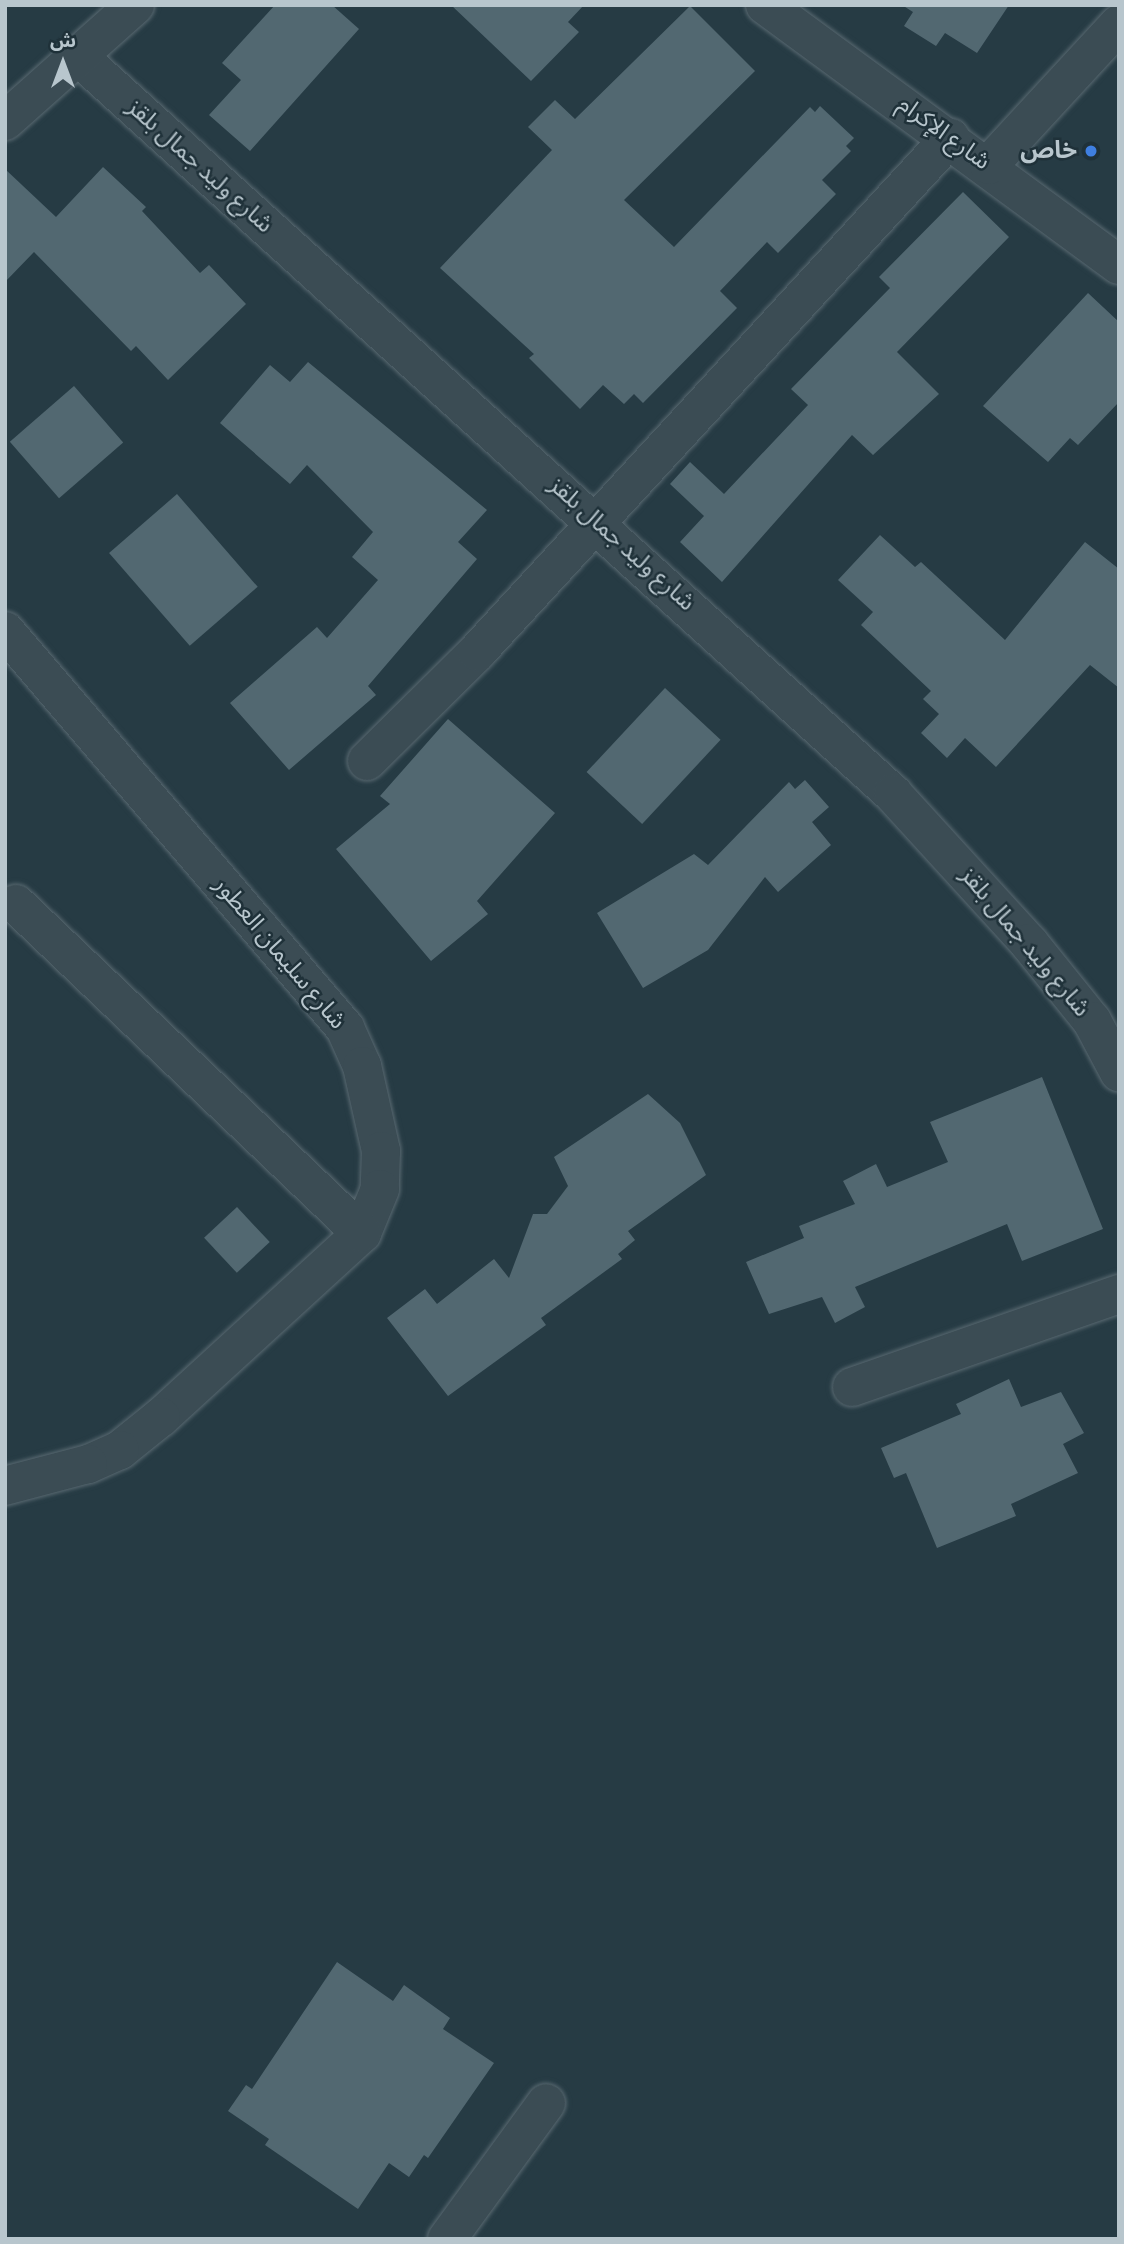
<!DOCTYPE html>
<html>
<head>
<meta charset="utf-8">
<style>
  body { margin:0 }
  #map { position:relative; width:1124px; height:2244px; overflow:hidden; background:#263b44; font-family:"Source Sans 3","Noto Sans Arabic",sans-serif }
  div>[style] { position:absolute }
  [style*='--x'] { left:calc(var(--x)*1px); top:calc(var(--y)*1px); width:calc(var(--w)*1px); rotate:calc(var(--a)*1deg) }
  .building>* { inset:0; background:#526871; transform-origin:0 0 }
  .roads { filter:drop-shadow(0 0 2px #596971) drop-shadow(0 0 2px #596971) }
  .minor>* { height:38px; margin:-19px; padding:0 19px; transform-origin:19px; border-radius:19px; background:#3b4c54 }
  .dots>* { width:19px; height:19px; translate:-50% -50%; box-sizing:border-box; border:4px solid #1f3139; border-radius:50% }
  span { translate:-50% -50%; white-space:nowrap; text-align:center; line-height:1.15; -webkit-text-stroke:5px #1f3139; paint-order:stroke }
  .street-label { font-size:24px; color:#b8c6cd }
  .poi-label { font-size:24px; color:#b8c6cd; font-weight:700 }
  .right { translate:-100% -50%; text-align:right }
  .frame { position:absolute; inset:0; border:7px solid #b8c6cd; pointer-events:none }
  .north { position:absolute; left:28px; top:28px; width:70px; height:70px; -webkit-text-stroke:5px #1f3139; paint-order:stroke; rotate:0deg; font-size:19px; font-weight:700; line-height:28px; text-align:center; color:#b8c6cd }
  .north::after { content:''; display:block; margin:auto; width:24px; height:32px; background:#b8c6cd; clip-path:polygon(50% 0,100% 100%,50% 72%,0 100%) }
</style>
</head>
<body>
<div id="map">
  <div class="building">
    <div style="clip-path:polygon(275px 5px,332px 5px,359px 29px,250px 151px,209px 115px,241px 80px,222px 63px)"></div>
    <div style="clip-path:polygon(451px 5px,584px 5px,568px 22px,579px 32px,531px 81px)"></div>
    <div style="clip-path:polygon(902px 5px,1009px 5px,977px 53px,945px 33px,936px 46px,904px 26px,913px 12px)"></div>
    <div style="clip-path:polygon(690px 6px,755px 71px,624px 200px,674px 247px,810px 107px,815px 112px,820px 106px,854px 138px,846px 146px,851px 151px,822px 180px,836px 194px,778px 253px,767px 242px,720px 291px,737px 308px,643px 403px,634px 394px,624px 404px,603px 385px,580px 409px,529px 358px,534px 354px,440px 268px,552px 150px,528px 127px,555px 100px,575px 119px)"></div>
    <div style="clip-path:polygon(103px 167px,146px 207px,142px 211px,200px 273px,209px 265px,246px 304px,168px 380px,136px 346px,131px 351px,34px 252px,5px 282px,5px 169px,56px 217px)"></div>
    <div style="clip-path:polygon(963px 192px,1009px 237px,897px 352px,939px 394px,873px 455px,852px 435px,722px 582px,680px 542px,704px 516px,670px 484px,690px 462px,724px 494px,808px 405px,791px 389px,890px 288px,879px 277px)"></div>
    <div style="clip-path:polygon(1088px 293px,1119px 322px,1119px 402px,1078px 445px,1070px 438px,1048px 462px,983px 406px)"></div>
    <div style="clip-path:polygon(308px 362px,487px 510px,458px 542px,477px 559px,368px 686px,376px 695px,289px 770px,230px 703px,317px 627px,327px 638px,378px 580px,352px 557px,373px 532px,307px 465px,290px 484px,220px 423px,270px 365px,290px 382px)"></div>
    <div style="left:74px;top:386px;width:75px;height:85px;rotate:49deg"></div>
    <div style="left:177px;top:494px;width:123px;height:90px;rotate:49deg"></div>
    <div style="clip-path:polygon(880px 535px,915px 567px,921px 562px,1005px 640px,1085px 542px,1119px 569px,1119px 688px,1090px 665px,996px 767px,965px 738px,947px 758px,921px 733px,939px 714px,923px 699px,931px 691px,861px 625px,873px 612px,838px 580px)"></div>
    <div style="left:665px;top:688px;width:76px;height:115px;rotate:43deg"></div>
    <div style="clip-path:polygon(448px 719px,555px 813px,477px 901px,488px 914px,431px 961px,336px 849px,390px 804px,380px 796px)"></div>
    <div style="clip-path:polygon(805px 780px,829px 807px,812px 822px,831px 845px,778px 892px,765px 877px,708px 950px,643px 988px,597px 913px,694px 854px,708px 865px,789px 782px,795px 789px)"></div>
    <div style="clip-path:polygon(1042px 1077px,1103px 1229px,1022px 1261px,1007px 1224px,855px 1287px,865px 1307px,835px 1323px,822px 1297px,769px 1314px,746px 1262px,804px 1238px,799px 1226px,855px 1204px,843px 1181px,876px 1164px,887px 1187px,948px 1162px,930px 1122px)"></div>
    <div style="clip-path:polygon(648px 1094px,680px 1123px,706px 1175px,628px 1231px,635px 1240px,618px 1254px,622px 1259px,541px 1318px,546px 1325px,448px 1396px,387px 1318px,425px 1289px,437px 1304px,494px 1259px,509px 1278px,533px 1214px,547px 1214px,568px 1186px,554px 1157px)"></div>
    <div style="left:237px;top:1207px;width:48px;height:45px;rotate:47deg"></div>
    <div style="clip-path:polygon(1009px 1379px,1021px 1407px,1061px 1392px,1084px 1433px,1063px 1444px,1078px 1473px,1011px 1504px,1016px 1516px,937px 1548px,906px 1473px,894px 1478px,881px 1448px,961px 1414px,956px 1404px)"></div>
    <div style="clip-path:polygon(337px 1962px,393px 2001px,404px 1985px,450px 2018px,443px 2029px,494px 2063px,428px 2158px,424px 2155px,409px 2177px,389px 2163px,358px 2209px,265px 2145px,269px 2139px,228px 2111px,246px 2085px,252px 2089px)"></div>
  </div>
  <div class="roads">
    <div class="minor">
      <div style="--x:765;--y:5;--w:439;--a:36.3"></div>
      <div style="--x:80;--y:58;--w:1097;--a:42.15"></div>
      <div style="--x:893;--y:794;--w:202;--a:47.6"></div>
      <div style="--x:1029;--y:943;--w:100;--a:51.1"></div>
      <div style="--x:1092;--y:1021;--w:58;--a:62.1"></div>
      <div style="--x:5;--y:121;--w:174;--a:-41.7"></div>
      <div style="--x:989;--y:165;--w:192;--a:-47.3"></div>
      <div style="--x:5;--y:631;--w:523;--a:49.42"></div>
      <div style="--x:345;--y:1028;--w:42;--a:65.9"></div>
      <div style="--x:362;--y:1066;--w:87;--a:77.4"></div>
      <div style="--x:381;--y:1151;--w:38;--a:92"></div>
      <div style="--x:380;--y:1189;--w:48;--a:112.2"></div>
      <div style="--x:362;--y:1233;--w:273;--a:137.5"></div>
      <div style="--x:161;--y:1417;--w:53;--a:141.2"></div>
      <div style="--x:120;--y:1450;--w:35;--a:156"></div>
      <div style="--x:88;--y:1464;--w:86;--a:165.2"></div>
      <div style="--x:367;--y:761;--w:155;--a:-44.7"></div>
      <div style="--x:477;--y:652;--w:699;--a:-47.38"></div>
      <div style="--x:16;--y:904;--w:477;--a:43.6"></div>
      <div style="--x:852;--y:1387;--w:283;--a:-19.2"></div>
      <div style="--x:447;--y:2239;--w:168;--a:-53.9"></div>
    </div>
  </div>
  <div class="dots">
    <div style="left:1091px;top:151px;background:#3f7fe0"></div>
  </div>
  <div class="street-label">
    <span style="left:944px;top:133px;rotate:36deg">شارع الإكرام</span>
    <span style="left:200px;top:166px;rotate:42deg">شارع وليد جمال بلقز</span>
    <span style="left:622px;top:544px;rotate:42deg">شارع وليد جمال بلقز</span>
    <span style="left:1025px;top:942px;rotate:50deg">شارع وليد جمال بلقز</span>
    <span style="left:280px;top:953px;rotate:50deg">شارع سليمان العطور</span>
  </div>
  <div class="poi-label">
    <span class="right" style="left:1077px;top:151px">خاص</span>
  </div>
  <div class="frame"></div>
  <div class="north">ش</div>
</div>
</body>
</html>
